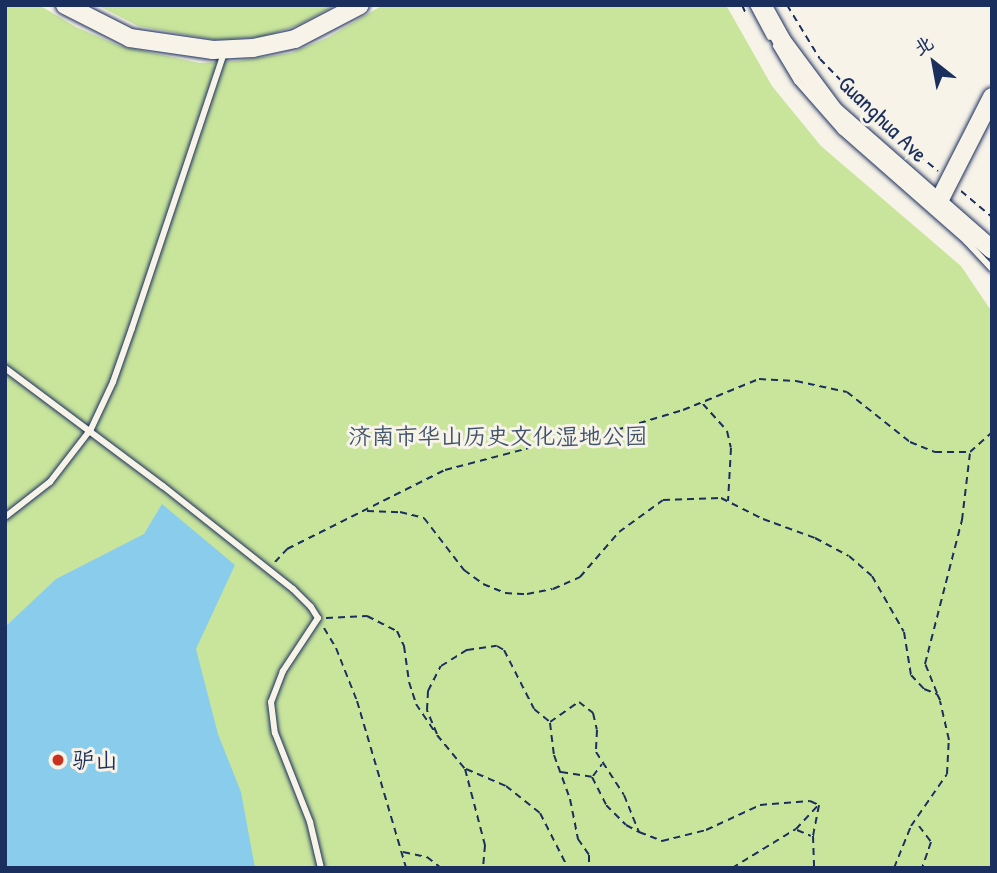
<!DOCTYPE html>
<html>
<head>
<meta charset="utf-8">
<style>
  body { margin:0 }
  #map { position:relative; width:997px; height:873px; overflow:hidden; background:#f7f3e8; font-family:"Patrick Hand","LXGW WenKai TC",sans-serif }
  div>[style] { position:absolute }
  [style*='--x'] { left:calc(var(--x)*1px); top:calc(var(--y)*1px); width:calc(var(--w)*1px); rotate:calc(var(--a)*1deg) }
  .green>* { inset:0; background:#c9e59c }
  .water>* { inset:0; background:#8acceb }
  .path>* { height:2px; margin-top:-1px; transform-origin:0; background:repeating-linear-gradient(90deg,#1b2f5e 0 7px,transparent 0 12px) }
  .roads { filter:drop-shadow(0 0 2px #1b2f5e) drop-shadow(0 0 2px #1b2f5e) }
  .lane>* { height:6px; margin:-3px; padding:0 3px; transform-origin:3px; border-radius:3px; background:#f7f3e8 }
  .secondary>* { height:18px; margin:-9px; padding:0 9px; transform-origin:9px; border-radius:9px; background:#f7f3e8 }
  .dots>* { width:19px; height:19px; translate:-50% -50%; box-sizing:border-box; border:4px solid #f7f3e8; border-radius:50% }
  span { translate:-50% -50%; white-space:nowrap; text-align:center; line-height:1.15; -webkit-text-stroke:6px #f7f3e8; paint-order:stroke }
  .street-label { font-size:23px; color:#1b2f5e }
  .park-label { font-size:23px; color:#3e536a }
  .poi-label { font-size:23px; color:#1b2f5e }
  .left { translate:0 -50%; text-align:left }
  .frame { position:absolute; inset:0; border:7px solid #1b2f5e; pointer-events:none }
  .north { position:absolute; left:899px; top:28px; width:70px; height:70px; -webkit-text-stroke:5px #f7f3e8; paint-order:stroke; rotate:329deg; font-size:19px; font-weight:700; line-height:28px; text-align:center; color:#1b2f5e }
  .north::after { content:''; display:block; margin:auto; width:24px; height:32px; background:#1b2f5e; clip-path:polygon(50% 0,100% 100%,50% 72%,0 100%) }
</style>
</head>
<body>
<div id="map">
  <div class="green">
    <div style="clip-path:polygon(5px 5px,39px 5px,76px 27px,120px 46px,200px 63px,237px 61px,291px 53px,327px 38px,383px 5px,726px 5px,772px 86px,821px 146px,961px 266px,992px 312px,992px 868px,5px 868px)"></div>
    <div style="clip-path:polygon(97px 5px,336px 5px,299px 25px,261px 37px,216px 40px,138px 26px)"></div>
  </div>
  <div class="water">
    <div style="clip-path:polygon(162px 504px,235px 565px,196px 649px,218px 734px,241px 792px,255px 868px,5px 868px,5px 627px,56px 579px,144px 534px)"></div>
  </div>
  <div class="path">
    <div style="--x:742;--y:5;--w:10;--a:66"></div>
    <div style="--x:787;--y:5;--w:63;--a:58.6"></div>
    <div style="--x:820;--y:59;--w:102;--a:45.8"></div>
    <div style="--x:891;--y:132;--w:61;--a:39.7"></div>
    <div style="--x:961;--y:191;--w:40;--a:40"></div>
    <div style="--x:703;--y:404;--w:36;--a:48"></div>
    <div style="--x:727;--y:431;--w:17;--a:77"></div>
    <div style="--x:731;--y:448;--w:53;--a:93.2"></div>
    <div style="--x:367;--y:511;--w:33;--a:2"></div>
    <div style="--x:400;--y:512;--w:25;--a:14"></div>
    <div style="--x:424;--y:518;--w:66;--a:52.4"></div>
    <div style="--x:464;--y:570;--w:24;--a:36"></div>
    <div style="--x:483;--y:584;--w:24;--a:22"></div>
    <div style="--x:505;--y:593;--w:22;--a:3"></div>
    <div style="--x:527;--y:594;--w:26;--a:-11"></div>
    <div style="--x:553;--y:589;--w:30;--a:-24"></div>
    <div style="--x:580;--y:577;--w:60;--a:-49.1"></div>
    <div style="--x:619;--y:532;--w:54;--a:-36"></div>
    <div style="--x:663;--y:500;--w:58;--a:-2"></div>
    <div style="--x:721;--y:498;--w:47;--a:26.6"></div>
    <div style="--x:763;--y:519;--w:55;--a:20.1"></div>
    <div style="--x:815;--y:538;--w:38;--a:28"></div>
    <div style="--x:849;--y:556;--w:30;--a:41"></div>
    <div style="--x:872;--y:576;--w:64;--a:60.3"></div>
    <div style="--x:904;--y:632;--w:44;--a:80.8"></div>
    <div style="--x:911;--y:675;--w:19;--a:47"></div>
    <div style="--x:924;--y:689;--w:14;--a:21"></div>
    <div style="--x:937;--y:694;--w:7;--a:63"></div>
    <div style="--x:275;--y:562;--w:18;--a:-47"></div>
    <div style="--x:287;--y:549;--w:177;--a:-26.6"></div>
    <div style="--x:445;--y:470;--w:106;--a:-14.7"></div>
    <div style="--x:548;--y:443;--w:45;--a:-7.6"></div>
    <div style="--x:593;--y:437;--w:94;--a:-16.7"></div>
    <div style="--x:683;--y:410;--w:82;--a:-22.2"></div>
    <div style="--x:759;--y:379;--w:37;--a:3"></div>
    <div style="--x:796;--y:381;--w:52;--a:12.2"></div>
    <div style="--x:847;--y:392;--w:80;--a:38.4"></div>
    <div style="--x:910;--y:442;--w:27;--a:22"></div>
    <div style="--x:935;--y:452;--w:35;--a:0"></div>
    <div style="--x:970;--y:452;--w:30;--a:-42"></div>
    <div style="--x:326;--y:618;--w:41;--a:-2.8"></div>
    <div style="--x:367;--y:616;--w:34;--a:27"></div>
    <div style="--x:397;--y:631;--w:17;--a:65"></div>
    <div style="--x:404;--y:646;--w:36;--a:82"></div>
    <div style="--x:409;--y:682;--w:23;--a:72"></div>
    <div style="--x:416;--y:704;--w:32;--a:56"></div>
    <div style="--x:324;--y:628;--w:23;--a:59"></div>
    <div style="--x:336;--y:648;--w:57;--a:68.4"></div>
    <div style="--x:357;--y:701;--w:174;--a:73.6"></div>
    <div style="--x:937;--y:693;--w:31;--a:-112"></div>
    <div style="--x:925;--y:664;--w:149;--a:-75.6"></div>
    <div style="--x:962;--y:520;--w:67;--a:-83.2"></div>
    <div style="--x:550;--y:723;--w:32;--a:83"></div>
    <div style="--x:554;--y:755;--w:47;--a:70"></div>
    <div style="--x:570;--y:799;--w:41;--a:78.7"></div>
    <div style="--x:578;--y:839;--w:19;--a:55"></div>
    <div style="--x:589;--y:855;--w:13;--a:90"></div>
    <div style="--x:437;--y:734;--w:26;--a:-113"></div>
    <div style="--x:427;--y:710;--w:19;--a:-87"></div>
    <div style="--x:428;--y:691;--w:28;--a:-63"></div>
    <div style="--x:441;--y:666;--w:31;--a:-32"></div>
    <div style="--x:467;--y:650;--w:30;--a:-8"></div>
    <div style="--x:497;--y:646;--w:8;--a:30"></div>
    <div style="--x:504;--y:650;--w:66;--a:63"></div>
    <div style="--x:534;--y:709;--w:21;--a:39"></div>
    <div style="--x:550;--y:722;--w:35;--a:-35"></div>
    <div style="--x:579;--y:702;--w:18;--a:38"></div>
    <div style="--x:593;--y:713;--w:17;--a:77"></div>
    <div style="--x:597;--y:730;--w:22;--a:93"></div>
    <div style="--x:596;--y:752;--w:51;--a:56.9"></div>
    <div style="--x:624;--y:795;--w:40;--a:68"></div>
    <div style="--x:639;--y:832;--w:25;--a:21"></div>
    <div style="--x:662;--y:841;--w:45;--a:-14"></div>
    <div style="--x:706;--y:830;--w:60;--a:-24.8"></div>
    <div style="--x:760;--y:805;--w:50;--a:-4.6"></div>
    <div style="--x:810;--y:801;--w:10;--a:24"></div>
    <div style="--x:819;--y:805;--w:32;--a:101"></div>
    <div style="--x:813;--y:836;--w:32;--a:88"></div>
    <div style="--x:437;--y:735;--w:44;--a:50.5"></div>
    <div style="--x:465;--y:769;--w:79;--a:75.3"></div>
    <div style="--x:485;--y:845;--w:23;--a:95"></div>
    <div style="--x:466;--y:769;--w:43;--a:23"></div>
    <div style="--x:506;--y:786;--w:43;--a:38.5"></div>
    <div style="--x:540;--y:813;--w:62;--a:63"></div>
    <div style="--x:561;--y:772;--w:31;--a:9"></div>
    <div style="--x:592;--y:777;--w:31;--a:63"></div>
    <div style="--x:606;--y:805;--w:28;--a:45"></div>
    <div style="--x:626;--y:825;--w:15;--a:28"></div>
    <div style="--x:593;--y:776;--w:15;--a:-53"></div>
    <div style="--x:919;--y:826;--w:20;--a:53"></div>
    <div style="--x:931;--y:842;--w:28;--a:109"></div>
    <div style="--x:797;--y:830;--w:15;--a:23"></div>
    <div style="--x:403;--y:852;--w:25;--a:12"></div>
    <div style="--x:427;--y:857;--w:18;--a:38"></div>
    <div style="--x:732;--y:868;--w:75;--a:-31.4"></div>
    <div style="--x:796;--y:829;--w:33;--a:-47"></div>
    <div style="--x:894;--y:868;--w:45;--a:-68"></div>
    <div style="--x:911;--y:826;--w:63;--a:-55.3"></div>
    <div style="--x:947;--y:774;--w:34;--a:-87"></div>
    <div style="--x:949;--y:740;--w:40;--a:-103"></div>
  </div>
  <div class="roads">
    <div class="lane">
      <div style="--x:753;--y:5;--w:36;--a:62"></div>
      <div style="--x:776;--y:46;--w:41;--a:59"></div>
      <div style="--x:797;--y:81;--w:67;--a:48.7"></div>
      <div style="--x:841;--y:131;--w:167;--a:41.3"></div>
      <div style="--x:966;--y:241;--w:38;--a:47"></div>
      <div style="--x:5;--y:368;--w:197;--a:36.8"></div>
      <div style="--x:163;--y:486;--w:166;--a:38.4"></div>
      <div style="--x:293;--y:589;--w:25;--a:45"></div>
      <div style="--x:311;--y:607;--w:13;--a:58"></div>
      <div style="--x:318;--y:618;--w:64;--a:123.4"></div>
      <div style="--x:283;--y:671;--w:33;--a:111"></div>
      <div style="--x:271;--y:702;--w:31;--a:83"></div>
      <div style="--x:275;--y:733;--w:96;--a:68.5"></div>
      <div style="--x:310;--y:822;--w:47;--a:76.6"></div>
      <div style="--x:5;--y:517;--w:57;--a:-37.9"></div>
      <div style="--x:50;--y:482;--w:67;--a:-52.3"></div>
      <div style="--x:91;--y:429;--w:52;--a:-64.9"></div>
      <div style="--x:113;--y:382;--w:57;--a:-70.6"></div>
      <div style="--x:132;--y:328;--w:290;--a:-71.5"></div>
    </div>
    <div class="secondary">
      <div style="--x:65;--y:5;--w:73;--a:26.9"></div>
      <div style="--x:130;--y:38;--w:84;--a:8.2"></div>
      <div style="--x:213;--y:50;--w:40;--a:-2.9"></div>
      <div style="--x:253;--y:48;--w:43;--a:-12.1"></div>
      <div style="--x:295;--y:39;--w:73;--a:-27.6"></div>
      <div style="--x:762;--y:5;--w:41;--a:60.9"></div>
      <div style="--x:782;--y:41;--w:87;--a:53.4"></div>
      <div style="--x:834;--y:111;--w:210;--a:41.3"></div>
      <div style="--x:938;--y:203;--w:119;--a:-63"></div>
    </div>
  </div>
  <div class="dots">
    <div style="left:58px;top:760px;background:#c8321e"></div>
  </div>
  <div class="street-label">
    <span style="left:883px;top:119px;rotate:44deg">Guanghua Ave</span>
  </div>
  <div class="park-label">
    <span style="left:498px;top:436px">济南市华山历史文化湿地公园</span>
  </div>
  <div class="poi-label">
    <span class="left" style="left:72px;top:760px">驴山</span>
  </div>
  <div class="frame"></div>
  <div class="north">北</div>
</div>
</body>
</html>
